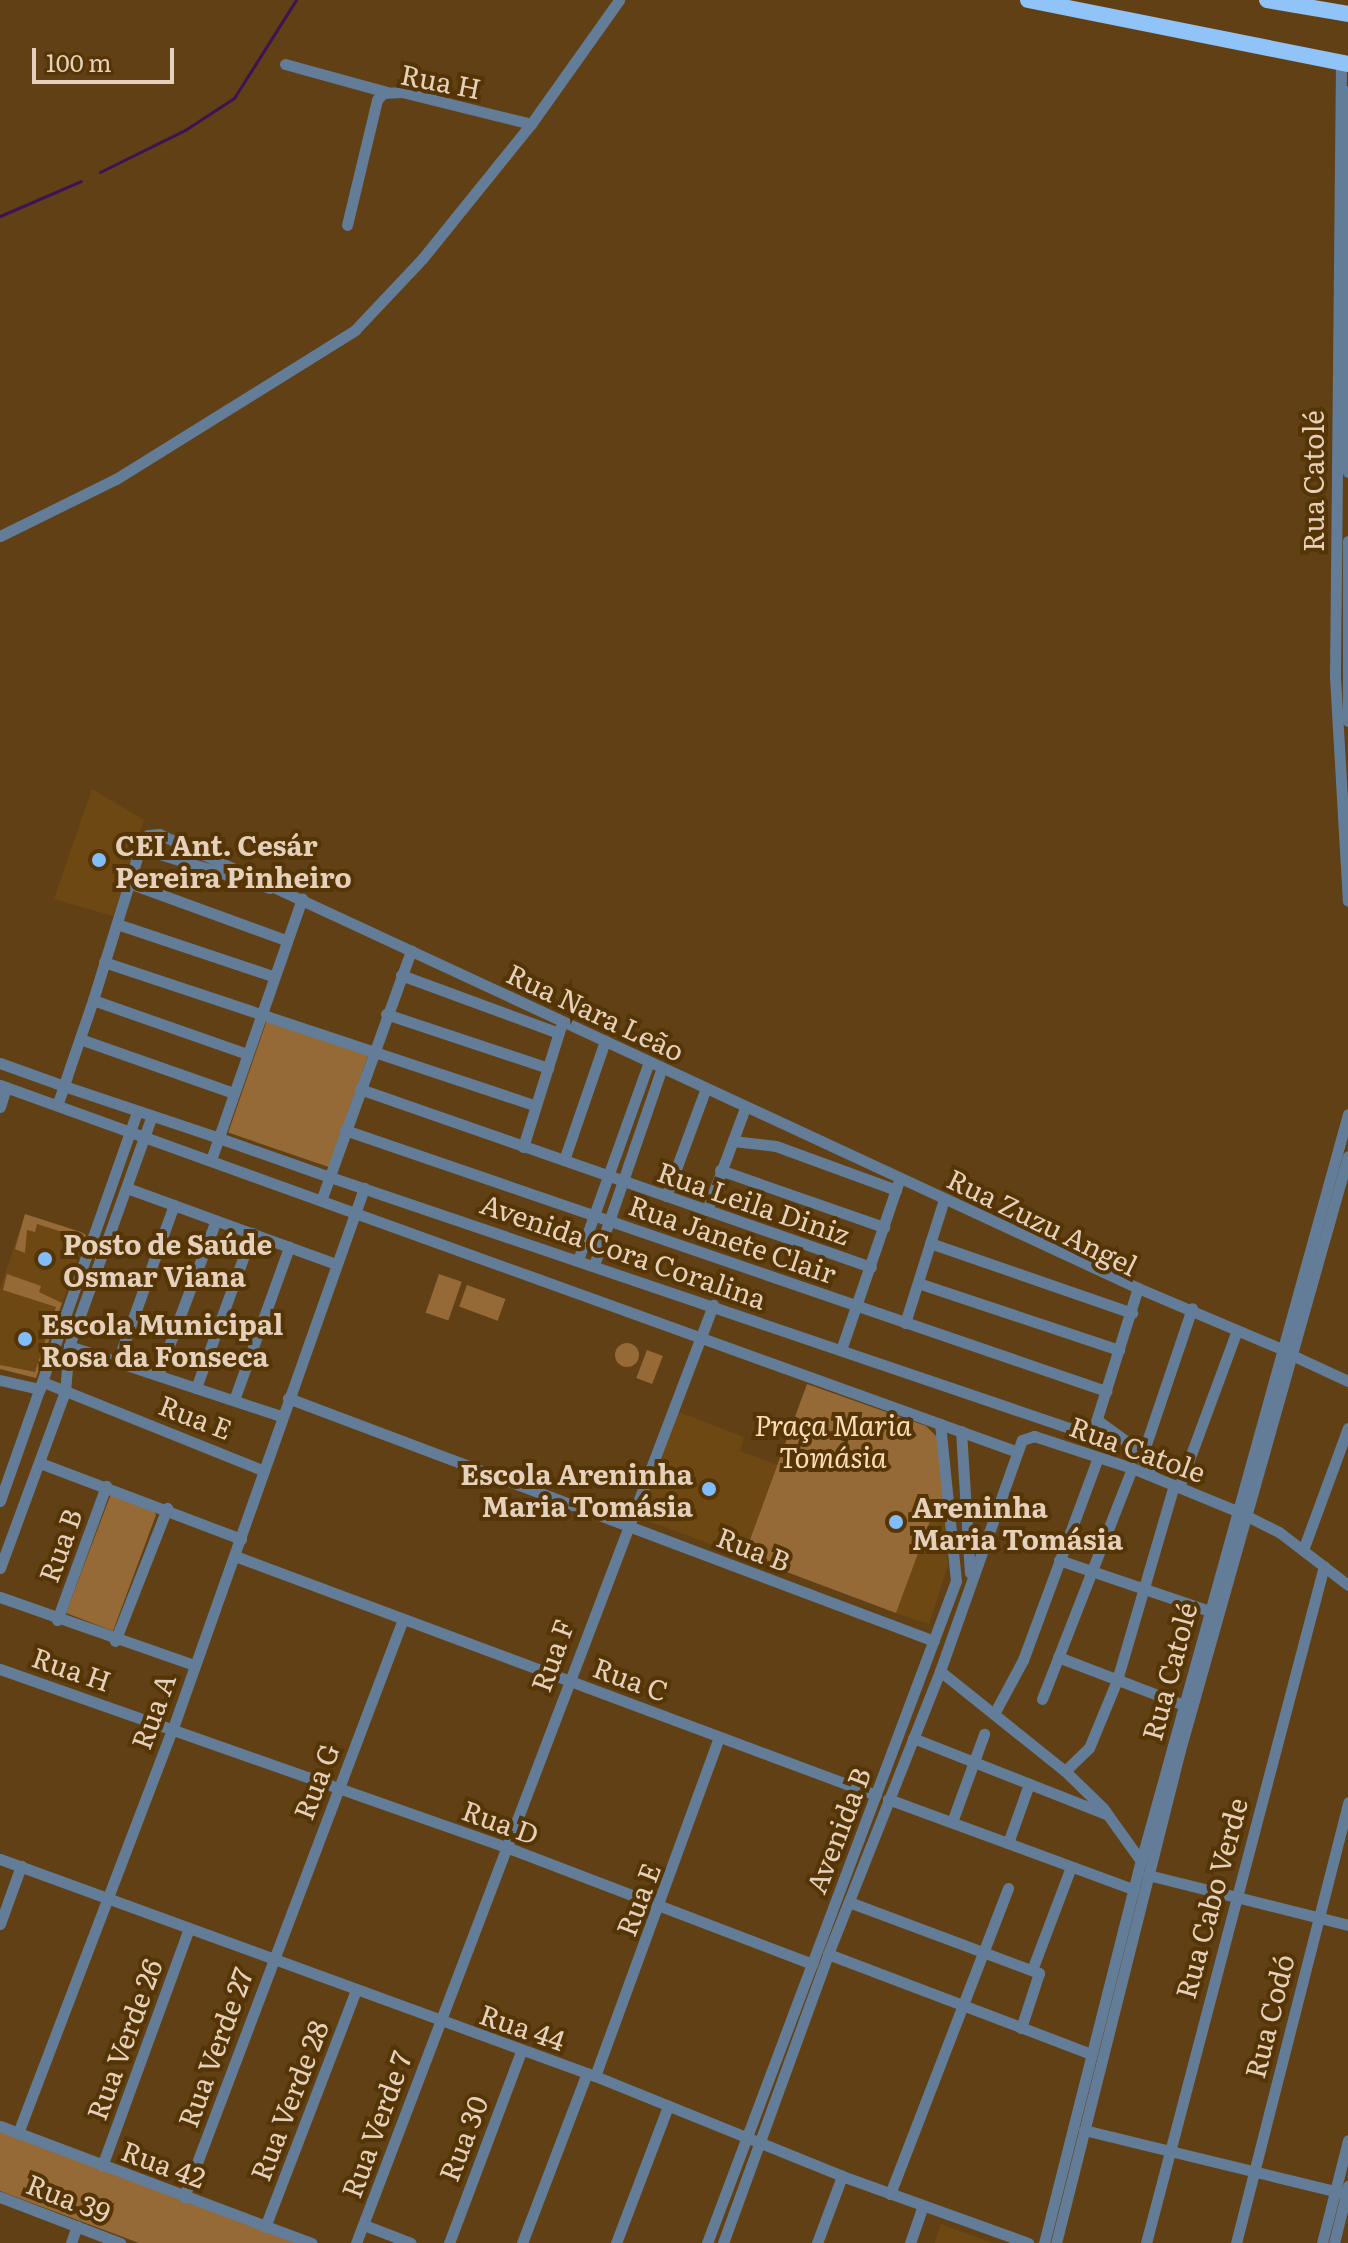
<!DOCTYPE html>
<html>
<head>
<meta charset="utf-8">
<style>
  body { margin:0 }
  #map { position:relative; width:1348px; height:2243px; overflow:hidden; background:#604014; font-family:Literata,serif }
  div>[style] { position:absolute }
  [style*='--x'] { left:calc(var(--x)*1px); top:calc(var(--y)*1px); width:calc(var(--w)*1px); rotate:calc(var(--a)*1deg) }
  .built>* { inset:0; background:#6e4813 }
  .green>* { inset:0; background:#956a36; transform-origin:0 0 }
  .round { border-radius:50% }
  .stream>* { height:3px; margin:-1.5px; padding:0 1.5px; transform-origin:1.5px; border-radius:1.5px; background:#3d1356 }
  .minor>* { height:11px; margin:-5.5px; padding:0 5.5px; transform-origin:5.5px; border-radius:5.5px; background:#637d99 }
  .highway>* { height:16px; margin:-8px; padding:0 8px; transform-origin:8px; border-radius:8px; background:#90c4f9 }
  .dots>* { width:22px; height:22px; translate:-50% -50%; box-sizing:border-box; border:4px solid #553506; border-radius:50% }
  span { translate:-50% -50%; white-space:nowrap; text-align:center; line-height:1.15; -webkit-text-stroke:8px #553506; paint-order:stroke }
  .street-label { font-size:28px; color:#e5d1bb }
  .poi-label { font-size:28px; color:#e5d1bb; font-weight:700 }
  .left { translate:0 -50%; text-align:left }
  .right { translate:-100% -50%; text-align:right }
  .park-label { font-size:28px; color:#fdddb9; font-style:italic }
  .scale { position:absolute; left:32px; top:48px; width:142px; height:36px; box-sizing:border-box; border:4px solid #e5d1bb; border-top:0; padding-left:10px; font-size:24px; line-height:28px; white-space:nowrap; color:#e5d1bb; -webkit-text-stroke:6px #553506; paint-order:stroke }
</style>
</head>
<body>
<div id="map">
  <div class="built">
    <div style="clip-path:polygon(92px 789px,144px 820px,113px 916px,54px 899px)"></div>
    <div style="clip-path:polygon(25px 1214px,86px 1235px,36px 1378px,0 1369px,0 1289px)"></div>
    <div style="clip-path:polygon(678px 1412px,744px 1437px,740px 1451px,777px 1465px,744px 1556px,642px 1519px,639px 1513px)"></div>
    <div style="clip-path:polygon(933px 1512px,944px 1516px,948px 1565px,929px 1624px,896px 1613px)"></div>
    <div style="clip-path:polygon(941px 2224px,993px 2243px,935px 2243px)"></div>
  </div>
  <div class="green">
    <div style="left:267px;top:1020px;width:107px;height:119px;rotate:19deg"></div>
    <div style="clip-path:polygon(25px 1214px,81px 1232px,86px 1235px,83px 1244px,72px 1246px,75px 1236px,37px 1224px,35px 1232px,27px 1230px,25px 1253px,15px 1249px)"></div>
    <div style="clip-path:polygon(7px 1274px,41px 1286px,39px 1292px,62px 1303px,36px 1378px,0 1369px,0 1365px,35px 1372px,56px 1307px,3px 1290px)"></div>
    <div style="left:439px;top:1274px;width:24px;height:41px;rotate:19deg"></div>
    <div style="left:467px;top:1285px;width:41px;height:23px;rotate:20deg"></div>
    <div class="round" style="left:615px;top:1343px;width:24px;height:24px"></div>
    <div style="left:647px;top:1350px;width:17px;height:30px;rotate:21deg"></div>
    <div style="clip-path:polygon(807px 1384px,926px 1426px,939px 1439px,949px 1517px,933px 1513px,896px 1613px,744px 1556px)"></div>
    <div style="clip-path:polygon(111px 1494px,154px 1510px,156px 1515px,113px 1631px,66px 1613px)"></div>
    <div style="clip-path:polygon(0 2131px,296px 2243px,139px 2243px,0 2191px)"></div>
  </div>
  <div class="stream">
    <div style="--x:100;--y:172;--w:95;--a:-26.3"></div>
    <div style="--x:185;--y:130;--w:59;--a:-33.1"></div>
    <div style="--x:234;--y:98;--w:116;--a:-57.7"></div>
    <div style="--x:0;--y:216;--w:88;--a:-23.4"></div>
  </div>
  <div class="minor">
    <div style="--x:1341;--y:62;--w:615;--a:90.56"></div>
    <div style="--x:1335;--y:677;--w:224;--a:86.7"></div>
    <div style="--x:285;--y:64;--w:106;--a:15.4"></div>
    <div style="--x:1348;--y:91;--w:381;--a:90"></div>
    <div style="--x:347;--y:225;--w:129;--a:-76.5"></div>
    <div style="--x:377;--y:100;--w:9;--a:-49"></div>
    <div style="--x:383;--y:93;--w:19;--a:-3"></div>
    <div style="--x:402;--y:92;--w:133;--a:13.9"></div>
    <div style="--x:0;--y:536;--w:129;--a:-26.2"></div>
    <div style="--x:116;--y:479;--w:282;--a:-31.9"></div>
    <div style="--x:355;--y:330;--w:98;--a:-46.7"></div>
    <div style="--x:422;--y:259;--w:174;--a:-51.1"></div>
    <div style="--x:531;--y:124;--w:152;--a:-54.6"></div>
    <div style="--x:1348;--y:541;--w:180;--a:90"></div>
    <div style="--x:140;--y:848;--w:136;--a:17.1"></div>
    <div style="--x:129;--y:883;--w:167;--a:20"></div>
    <div style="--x:117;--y:924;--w:163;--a:18.5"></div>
    <div style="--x:104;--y:962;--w:455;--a:18.4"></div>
    <div style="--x:401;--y:975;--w:168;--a:20.2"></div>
    <div style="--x:93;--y:1000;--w:163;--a:19.3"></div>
    <div style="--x:386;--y:1014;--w:171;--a:18.4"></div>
    <div style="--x:80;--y:1039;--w:162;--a:19.4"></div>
    <div style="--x:0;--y:1063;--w:68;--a:19.8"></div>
    <div style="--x:64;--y:1086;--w:163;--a:18.5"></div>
    <div style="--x:219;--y:1138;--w:118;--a:19.4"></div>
    <div style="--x:330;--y:1177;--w:796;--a:18.75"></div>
    <div style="--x:1084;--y:1433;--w:11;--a:-27"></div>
    <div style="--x:1094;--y:1428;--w:147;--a:-72.6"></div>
    <div style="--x:1138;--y:1288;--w:1079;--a:-155.12"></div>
    <div style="--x:159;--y:834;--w:11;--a:175"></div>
    <div style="--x:148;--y:835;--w:15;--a:122"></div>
    <div style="--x:140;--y:848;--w:159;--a:107.2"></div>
    <div style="--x:93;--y:1000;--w:71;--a:108.9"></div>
    <div style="--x:70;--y:1067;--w:20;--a:108"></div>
    <div style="--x:64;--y:1086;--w:20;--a:110"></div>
    <div style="--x:0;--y:1085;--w:1079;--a:19.83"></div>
    <div style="--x:360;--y:1089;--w:541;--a:19.21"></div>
    <div style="--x:0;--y:1107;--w:21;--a:-73"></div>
    <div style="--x:345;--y:1130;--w:805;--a:18.93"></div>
    <div style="--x:733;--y:1141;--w:43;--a:6.6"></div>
    <div style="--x:776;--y:1146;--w:128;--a:20.1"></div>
    <div style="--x:523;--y:1147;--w:127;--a:-72.6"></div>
    <div style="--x:211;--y:1160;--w:277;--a:-70.8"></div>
    <div style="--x:564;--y:1160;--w:126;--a:-71"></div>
    <div style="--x:720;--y:1170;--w:174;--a:19.2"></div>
    <div style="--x:127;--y:1188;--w:222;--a:20"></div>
    <div style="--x:666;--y:1196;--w:115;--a:-69.7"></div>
    <div style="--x:322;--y:1198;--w:263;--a:-70.2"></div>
    <div style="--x:707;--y:1210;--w:109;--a:-69.6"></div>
    <div style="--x:930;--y:1243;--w:214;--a:19.1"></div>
    <div style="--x:578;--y:1260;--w:210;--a:-70.3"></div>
    <div style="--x:594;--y:1265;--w:208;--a:-71"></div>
    <div style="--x:918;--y:1283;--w:212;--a:18.4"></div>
    <div style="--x:1138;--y:1288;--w:159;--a:23"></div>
    <div style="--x:905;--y:1323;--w:130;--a:-72.5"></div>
    <div style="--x:69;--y:1346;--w:223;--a:18.3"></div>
    <div style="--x:841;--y:1350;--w:182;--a:-71.1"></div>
    <div style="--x:1294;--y:1356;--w:60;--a:24.8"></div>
    <div style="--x:117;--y:1363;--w:168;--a:-70.2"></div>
    <div style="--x:158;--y:1375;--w:165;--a:-69.5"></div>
    <div style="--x:0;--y:1380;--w:41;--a:12.7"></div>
    <div style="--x:43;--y:1382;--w:238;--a:21.9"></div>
    <div style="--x:196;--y:1388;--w:165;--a:-70.1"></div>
    <div style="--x:288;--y:1398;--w:690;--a:20.61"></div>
    <div style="--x:234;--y:1400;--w:163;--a:-70.2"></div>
    <div style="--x:1097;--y:1420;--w:39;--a:36"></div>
    <div style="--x:1129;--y:1443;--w:43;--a:52.6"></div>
    <div style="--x:961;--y:1431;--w:142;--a:86.4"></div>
    <div style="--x:1142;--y:1456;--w:156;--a:-71.3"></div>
    <div style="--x:40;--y:1463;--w:215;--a:20.7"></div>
    <div style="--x:1179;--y:1487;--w:167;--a:-69.7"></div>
    <div style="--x:0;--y:1501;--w:413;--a:-70.6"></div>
    <div style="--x:1303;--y:1550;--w:130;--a:-69.8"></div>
    <div style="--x:235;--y:1556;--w:684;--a:20.45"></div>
    <div style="--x:1059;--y:1560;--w:159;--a:18.7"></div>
    <div style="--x:0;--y:1568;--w:189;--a:-69.8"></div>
    <div style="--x:65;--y:1391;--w:45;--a:-84.9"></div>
    <div style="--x:69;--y:1346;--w:245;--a:-70.2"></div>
    <div style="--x:0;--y:1597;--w:206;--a:19.3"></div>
    <div style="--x:57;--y:1620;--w:143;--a:-69.9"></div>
    <div style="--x:115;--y:1641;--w:143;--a:-68.6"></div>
    <div style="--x:1058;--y:1657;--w:135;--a:20.9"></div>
    <div style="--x:0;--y:1669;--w:536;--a:19.38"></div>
    <div style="--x:506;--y:1847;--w:328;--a:20.9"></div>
    <div style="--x:940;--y:1671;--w:160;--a:38.7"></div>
    <div style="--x:1065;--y:1771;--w:53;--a:44.2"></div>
    <div style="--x:1103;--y:1808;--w:65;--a:54.4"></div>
    <div style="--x:1042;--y:1699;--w:248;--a:-68.7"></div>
    <div style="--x:995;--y:1712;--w:59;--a:-61.7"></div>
    <div style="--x:1023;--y:1660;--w:216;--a:-69.7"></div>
    <div style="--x:913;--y:1738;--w:207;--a:21.5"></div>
    <div style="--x:1065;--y:1771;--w:33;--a:-44"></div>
    <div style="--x:1089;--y:1748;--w:74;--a:-67.6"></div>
    <div style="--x:1117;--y:1680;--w:203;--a:-73.7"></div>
    <div style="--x:888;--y:1799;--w:261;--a:20.2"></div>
    <div style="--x:952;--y:1822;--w:94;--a:-70"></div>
    <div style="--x:1008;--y:1843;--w:63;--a:-70.4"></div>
    <div style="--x:0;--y:1859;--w:633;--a:20.04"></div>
    <div style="--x:595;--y:2076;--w:266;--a:22"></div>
    <div style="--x:842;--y:2176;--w:198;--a:19.8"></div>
    <div style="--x:1148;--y:1875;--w:206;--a:14"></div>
    <div style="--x:849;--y:1902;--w:203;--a:20.5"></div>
    <div style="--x:1039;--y:1973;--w:58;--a:108.1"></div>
    <div style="--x:0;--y:1924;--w:62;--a:-70.1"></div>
    <div style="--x:828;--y:1954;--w:281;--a:20.8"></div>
    <div style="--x:1032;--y:1970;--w:110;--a:-69.3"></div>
    <div style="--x:595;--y:2076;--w:361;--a:-69.9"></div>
    <div style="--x:0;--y:2126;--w:333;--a:20.6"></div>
    <div style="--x:1084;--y:2130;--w:270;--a:13.7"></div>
    <div style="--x:18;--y:2133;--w:434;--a:-69.1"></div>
    <div style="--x:173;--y:1728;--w:573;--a:-70.52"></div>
    <div style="--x:102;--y:2166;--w:253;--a:-69.9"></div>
    <div style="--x:890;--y:2194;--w:328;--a:-68.9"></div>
    <div style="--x:0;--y:2197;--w:129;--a:21"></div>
    <div style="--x:184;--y:2197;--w:618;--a:-69.25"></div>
    <div style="--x:364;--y:2225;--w:50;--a:21"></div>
    <div style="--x:265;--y:2227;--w:254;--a:-69"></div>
    <div style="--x:71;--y:2243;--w:18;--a:-71"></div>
    <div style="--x:356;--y:2243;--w:1004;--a:-69.16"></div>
    <div style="--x:449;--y:2243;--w:205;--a:-69.4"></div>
    <div style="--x:522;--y:2243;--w:182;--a:-69.1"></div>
    <div style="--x:616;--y:2243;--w:147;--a:-69.2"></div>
    <div style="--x:707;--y:2243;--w:707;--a:-69.39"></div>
    <div style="--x:956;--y:1581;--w:158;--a:-95.8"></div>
    <div style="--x:723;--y:2243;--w:307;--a:-70"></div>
    <div style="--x:828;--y:1954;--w:304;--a:-68.4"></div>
    <div style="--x:940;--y:1671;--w:245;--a:-70.5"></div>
    <div style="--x:1022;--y:1440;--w:13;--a:-18"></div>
    <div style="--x:1034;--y:1436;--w:103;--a:18.1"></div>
    <div style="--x:1132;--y:1468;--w:113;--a:22.3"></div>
    <div style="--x:1237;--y:1511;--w:47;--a:26.6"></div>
    <div style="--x:1279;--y:1532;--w:87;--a:37.5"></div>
    <div style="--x:817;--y:2243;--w:72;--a:-69.5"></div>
    <div style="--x:910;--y:2243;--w:39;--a:-71"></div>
    <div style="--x:1044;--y:2243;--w:394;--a:-75.8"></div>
    <div style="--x:1141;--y:1861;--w:775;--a:-74.51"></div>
    <div style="--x:1056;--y:2243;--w:508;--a:-75.88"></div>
    <div style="--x:1180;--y:1750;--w:617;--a:-74.21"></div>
    <div style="--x:1146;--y:2243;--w:700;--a:-75.27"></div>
    <div style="--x:1236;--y:2243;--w:455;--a:-75.7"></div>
    <div style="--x:1322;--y:2243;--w:106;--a:-75.8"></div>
    <div style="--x:1334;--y:2243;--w:59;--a:-76.2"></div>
  </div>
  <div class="highway">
    <div style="--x:1028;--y:0;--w:326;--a:11.3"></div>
    <div style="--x:1267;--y:0;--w:82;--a:9.8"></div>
  </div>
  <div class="dots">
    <div style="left:99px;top:860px;background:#81bdfa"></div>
    <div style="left:45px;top:1259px;background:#81bdfa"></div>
    <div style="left:25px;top:1339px;background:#81bdfa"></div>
    <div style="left:709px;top:1489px;background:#81bdfa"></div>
    <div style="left:896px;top:1522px;background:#81bdfa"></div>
  </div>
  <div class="street-label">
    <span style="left:441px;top:80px;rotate:11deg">Rua H</span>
    <span style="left:1312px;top:481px;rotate:-90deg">Rua Catolé</span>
    <span style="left:596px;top:1011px;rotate:25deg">Rua Nara Leão</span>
    <span style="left:754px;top:1202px;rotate:19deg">Rua Leila Diniz</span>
    <span style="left:1043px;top:1221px;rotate:26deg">Rua Zuzu Angel</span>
    <span style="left:733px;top:1238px;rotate:19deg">Rua Janete Clair</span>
    <span style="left:624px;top:1250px;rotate:19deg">Avenida Cora Coralina</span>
    <span style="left:196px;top:1416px;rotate:21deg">Rua E</span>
    <span style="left:1138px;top:1448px;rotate:20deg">Rua Catole</span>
    <span style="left:59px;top:1545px;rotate:-70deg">Rua B</span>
    <span style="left:754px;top:1548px;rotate:21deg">Rua B</span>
    <span style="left:551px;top:1655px;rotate:-70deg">Rua F</span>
    <span style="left:72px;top:1668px;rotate:19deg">Rua H</span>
    <span style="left:1168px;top:1671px;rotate:-75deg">Rua Catolé</span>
    <span style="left:631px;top:1678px;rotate:20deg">Rua C</span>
    <span style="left:152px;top:1711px;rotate:-70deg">Rua A</span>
    <span style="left:315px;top:1781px;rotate:-69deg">Rua G</span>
    <span style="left:501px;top:1821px;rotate:20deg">Rua D</span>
    <span style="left:837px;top:1830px;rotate:-69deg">Avenida B</span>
    <span style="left:1210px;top:1898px;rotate:-75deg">Rua Cabo Verde</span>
    <span style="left:637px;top:1899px;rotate:-69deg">Rua E</span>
    <span style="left:1268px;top:2016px;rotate:-76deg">Rua Codó</span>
    <span style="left:523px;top:2026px;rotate:19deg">Rua 44</span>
    <span style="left:123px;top:2039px;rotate:-70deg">Rua Verde 26</span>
    <span style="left:214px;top:2047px;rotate:-70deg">Rua Verde 27</span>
    <span style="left:288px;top:2100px;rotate:-69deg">Rua Verde 28</span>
    <span style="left:375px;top:2124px;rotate:-70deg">Rua Verde 7</span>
    <span style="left:462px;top:2138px;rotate:-69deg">Rua 30</span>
    <span style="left:164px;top:2163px;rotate:20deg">Rua 42</span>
    <span style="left:69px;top:2197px;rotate:21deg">Rua 39</span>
  </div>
  <div class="poi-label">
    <span class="left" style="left:115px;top:860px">CEI Ant. Cesár<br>Pereira Pinheiro</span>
    <span class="left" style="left:63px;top:1259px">Posto de Saúde<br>Osmar Viana</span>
    <span class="left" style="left:41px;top:1339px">Escola Municipal<br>Rosa da Fonseca</span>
    <span class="right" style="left:693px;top:1489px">Escola Areninha<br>Maria Tomásia</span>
    <span class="left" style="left:912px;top:1522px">Areninha<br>Maria Tomásia</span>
  </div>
  <div class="park-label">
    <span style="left:833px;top:1440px">Praça Maria<br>Tomásia</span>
  </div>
  <div class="scale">100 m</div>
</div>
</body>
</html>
